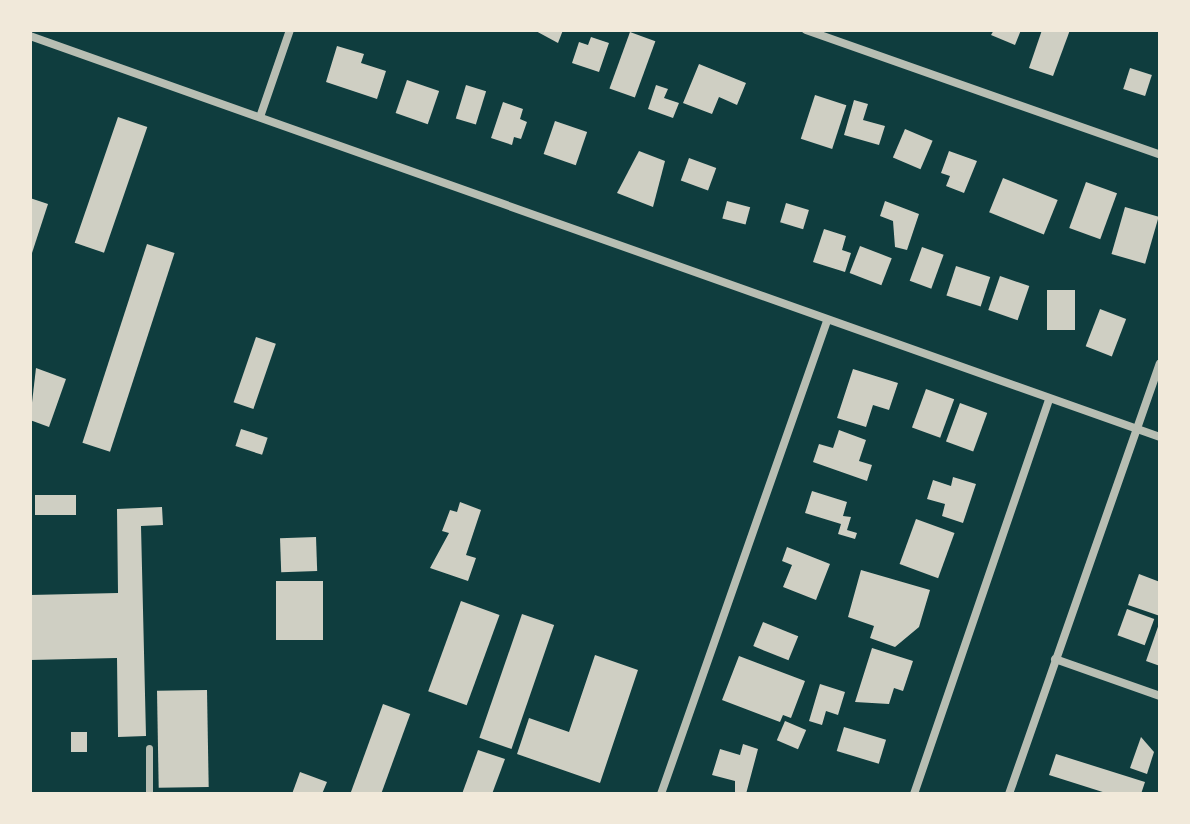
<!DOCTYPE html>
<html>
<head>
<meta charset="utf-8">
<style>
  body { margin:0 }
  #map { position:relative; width:1190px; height:824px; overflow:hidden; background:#0f3d3e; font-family:Commissioner,sans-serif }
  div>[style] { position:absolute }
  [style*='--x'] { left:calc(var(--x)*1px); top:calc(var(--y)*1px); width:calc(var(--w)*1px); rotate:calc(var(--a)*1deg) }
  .building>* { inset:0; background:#cfcfc3; transform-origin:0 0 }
  .pedestrian>* { height:7px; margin:-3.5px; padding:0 3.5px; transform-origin:3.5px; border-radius:3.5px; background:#b8beb3 }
  .minor>* { height:8px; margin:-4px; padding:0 4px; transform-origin:4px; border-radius:4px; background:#b8beb3 }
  span { translate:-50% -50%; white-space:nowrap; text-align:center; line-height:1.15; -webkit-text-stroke:8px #f1e9da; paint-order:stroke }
  .frame { position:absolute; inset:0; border:32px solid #f1e9da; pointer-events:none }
</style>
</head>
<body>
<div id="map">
  <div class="building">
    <div style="clip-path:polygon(534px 30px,563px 30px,558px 43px)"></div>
    <div style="clip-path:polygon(994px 30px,1021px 30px,1015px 45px,991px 35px)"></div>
    <div style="clip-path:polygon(1042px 30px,1070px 30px,1053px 76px,1029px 68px)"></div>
    <div style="left:630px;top:32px;width:27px;height:60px;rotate:20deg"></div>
    <div style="clip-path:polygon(591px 37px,609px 43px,599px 72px,572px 63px,579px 42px,588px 45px)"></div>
    <div style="clip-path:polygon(337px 46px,364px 54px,361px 63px,386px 71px,377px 99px,326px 82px)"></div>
    <div style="clip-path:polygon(699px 64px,746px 83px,737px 105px,719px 97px,712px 114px,683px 103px)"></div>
    <div style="left:1130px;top:68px;width:23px;height:22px;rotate:18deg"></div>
    <div style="left:407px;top:80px;width:34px;height:35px;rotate:19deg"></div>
    <div style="left:466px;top:85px;width:21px;height:35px;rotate:17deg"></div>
    <div style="clip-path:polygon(656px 85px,668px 89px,664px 98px,679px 103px,673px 118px,648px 109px)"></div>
    <div style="left:815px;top:95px;width:33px;height:46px;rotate:18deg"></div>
    <div style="clip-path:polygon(854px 100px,868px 104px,863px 120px,885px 126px,879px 145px,844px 135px)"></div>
    <div style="clip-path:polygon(503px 102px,523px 109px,520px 119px,527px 122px,521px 139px,514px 137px,512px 145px,491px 138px)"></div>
    <div style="left:118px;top:117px;width:31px;height:133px;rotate:19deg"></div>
    <div style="left:555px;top:121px;width:34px;height:35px;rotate:19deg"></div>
    <div style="left:905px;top:129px;width:30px;height:31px;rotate:23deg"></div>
    <div style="clip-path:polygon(639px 151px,665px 161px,653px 207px,617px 193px)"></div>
    <div style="clip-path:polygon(949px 151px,977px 161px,964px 193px,946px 186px,950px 176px,941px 173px)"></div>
    <div style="left:689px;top:158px;width:29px;height:24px;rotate:20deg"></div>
    <div style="left:1003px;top:178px;width:59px;height:37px;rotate:22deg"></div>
    <div style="left:1086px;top:182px;width:33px;height:49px;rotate:20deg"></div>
    <div style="clip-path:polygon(30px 198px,48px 204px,31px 256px,30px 256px)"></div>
    <div style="left:727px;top:201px;width:24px;height:18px;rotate:15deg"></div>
    <div style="clip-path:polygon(885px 201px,919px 214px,907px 250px,895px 247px,893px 221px,880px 216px)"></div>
    <div style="left:786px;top:203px;width:24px;height:20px;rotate:17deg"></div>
    <div style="left:1125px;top:207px;width:35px;height:49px;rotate:16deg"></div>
    <div style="clip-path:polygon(824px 229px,846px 236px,842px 250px,851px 253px,845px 272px,813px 262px)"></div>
    <div style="left:147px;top:244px;width:29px;height:209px;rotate:18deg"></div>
    <div style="left:860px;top:246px;width:34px;height:29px;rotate:21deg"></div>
    <div style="left:922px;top:247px;width:23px;height:36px;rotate:20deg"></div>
    <div style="left:956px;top:266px;width:36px;height:31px;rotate:18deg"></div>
    <div style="left:1000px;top:276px;width:31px;height:36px;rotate:19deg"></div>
    <div style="left:1047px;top:290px;width:28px;height:40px"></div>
    <div style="left:1100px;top:309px;width:28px;height:40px;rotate:21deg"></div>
    <div style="left:256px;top:337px;width:21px;height:69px;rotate:19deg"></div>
    <div style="clip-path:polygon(36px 368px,66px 379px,49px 427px,30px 420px)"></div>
    <div style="clip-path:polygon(853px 369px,898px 383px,889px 410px,873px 405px,866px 427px,837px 418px)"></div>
    <div style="left:926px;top:389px;width:30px;height:41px;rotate:20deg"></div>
    <div style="left:960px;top:403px;width:29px;height:41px;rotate:20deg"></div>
    <div style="left:241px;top:429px;width:28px;height:18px;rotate:18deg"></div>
    <div style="clip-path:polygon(839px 430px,866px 440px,859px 461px,872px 465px,867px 481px,813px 462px,819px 444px,833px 448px)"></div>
    <div style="clip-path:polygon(953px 477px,976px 484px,963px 523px,942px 516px,945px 504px,927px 499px,933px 480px,951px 486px)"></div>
    <div style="clip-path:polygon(812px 491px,847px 502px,843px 516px,851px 517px,847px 530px,857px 533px,855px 539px,838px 534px,841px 524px,805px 513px)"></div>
    <div style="left:76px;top:495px;width:20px;height:41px;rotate:90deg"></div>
    <div style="clip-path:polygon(460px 502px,481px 510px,466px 555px,476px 558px,468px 581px,430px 568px,449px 533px,442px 531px,450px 510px,457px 512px)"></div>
    <div style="clip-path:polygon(162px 507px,163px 525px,141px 526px,146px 736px,118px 737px,117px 658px,30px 660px,30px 595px,118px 593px,117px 509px)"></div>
    <div style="left:916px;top:519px;width:41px;height:48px;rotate:20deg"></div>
    <div style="left:316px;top:537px;width:34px;height:36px;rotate:88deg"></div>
    <div style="clip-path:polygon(787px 547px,830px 564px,816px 600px,783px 587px,792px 565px,782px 561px)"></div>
    <div style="clip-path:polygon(861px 570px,930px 590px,919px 627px,895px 647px,870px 638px,874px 626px,848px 617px)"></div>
    <div style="clip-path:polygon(1139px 574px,1160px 582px,1160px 616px,1128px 605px)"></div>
    <div style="left:276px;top:581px;width:47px;height:59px"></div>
    <div style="left:461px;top:601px;width:41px;height:96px;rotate:20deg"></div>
    <div style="left:1127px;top:609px;width:29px;height:28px;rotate:20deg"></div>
    <div style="left:522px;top:614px;width:34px;height:131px;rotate:19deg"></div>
    <div style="clip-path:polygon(1160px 621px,1160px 666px,1146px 661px)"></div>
    <div style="left:763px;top:622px;width:38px;height:26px;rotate:22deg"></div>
    <div style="clip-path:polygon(872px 648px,913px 661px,903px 691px,894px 688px,889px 704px,855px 702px)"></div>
    <div style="clip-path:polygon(595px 655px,638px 670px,600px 783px,517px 754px,529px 718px,569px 732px)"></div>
    <div style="clip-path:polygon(739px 656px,805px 681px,791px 718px,783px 715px,780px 722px,722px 700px)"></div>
    <div style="clip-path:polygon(820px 684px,845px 692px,838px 715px,826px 711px,822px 725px,809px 721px)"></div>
    <div style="left:207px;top:690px;width:97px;height:50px;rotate:89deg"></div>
    <div style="left:383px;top:704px;width:29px;height:95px;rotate:20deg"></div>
    <div style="left:785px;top:721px;width:23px;height:21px;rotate:23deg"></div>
    <div style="left:844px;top:727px;width:44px;height:25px;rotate:17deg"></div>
    <div style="left:71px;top:732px;width:16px;height:20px"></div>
    <div style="clip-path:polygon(1141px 737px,1154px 752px,1147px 774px,1130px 768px)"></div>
    <div style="clip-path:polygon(743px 744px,758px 749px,746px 794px,735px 794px,735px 781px,712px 775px,720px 749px,740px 755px)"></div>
    <div style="clip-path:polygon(478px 750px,505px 759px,492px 794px,462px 794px)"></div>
    <div style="clip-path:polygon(1056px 754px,1145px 782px,1141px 794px,1109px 794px,1049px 775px)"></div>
    <div style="clip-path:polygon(300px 772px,327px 782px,322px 794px,292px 794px)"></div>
  </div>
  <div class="pedestrian">
    <div style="--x:149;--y:794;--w:46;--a:-90"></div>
  </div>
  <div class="minor">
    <div style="--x:806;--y:30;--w:375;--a:19.4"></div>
    <div style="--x:30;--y:36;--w:1199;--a:19.54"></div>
    <div style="--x:260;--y:117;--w:92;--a:-71"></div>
    <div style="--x:1055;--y:659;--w:111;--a:19.4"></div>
    <div style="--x:661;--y:794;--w:501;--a:-70.66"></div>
    <div style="--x:914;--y:794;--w:417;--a:-71.1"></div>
    <div style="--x:1009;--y:794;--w:456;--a:-70.7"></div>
  </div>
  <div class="frame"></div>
</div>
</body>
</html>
